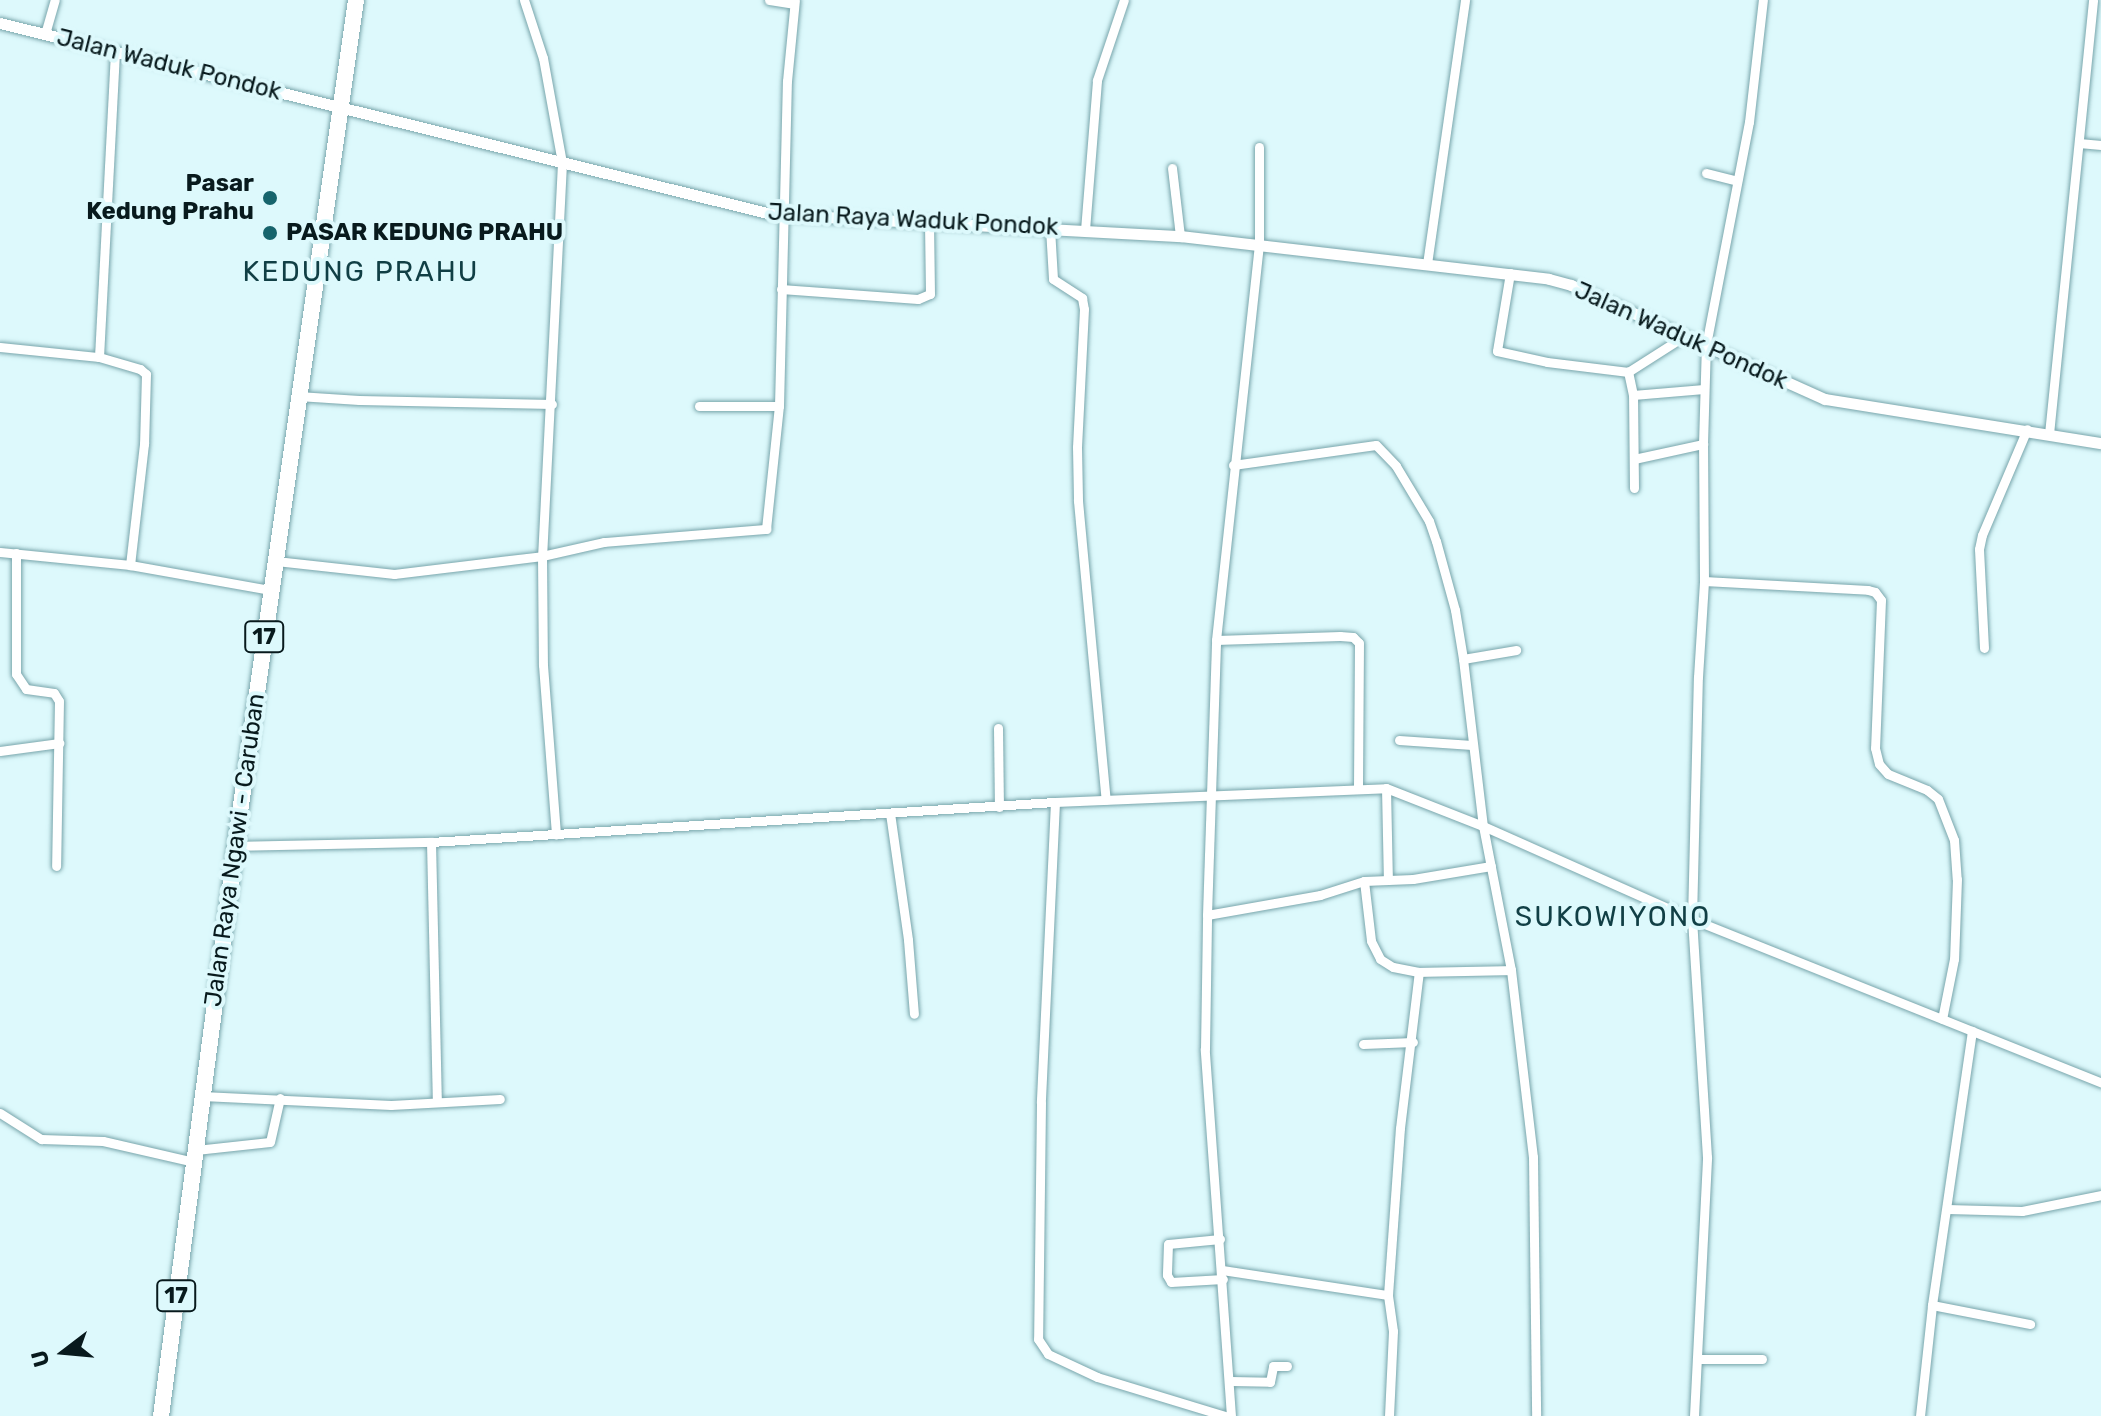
<!DOCTYPE html>
<html>
<head>
<meta charset="utf-8">
<style>
  body { margin:0 }
  #map { position:relative; width:2101px; height:1416px; overflow:hidden; background:#ddf9fc; font-family:Rubik,sans-serif }
  div>[style] { position:absolute }
  [style*='--x'] { left:calc(var(--x)*1px); top:calc(var(--y)*1px); width:calc(var(--w)*1px); rotate:calc(var(--a)*1deg) }
  .roads { filter:drop-shadow(0 0 2px #78a5ab) drop-shadow(0 0 2px #78a5ab) }
  .minor>* { height:9px; margin:-4.5px; padding:0 4.5px; transform-origin:4.5px; border-radius:4.5px; background:#fff }
  .tertiary>* { height:11px; margin:-5.5px; padding:0 5.5px; transform-origin:5.5px; border-radius:5.5px; background:#fff }
  .trunk>* { height:16px; margin:-8px; padding:0 8px; transform-origin:8px; border-radius:8px; background:#fff }
  .dots>* { width:22px; height:22px; translate:-50% -50%; box-sizing:border-box; border:4px solid #ddf9fc; border-radius:50% }
  span { translate:-50% -50%; white-space:nowrap; text-align:center; line-height:1.15; -webkit-text-stroke:8px #ddf9fc; paint-order:stroke }
  .shield-label span { padding:2px 6px; background:#ddf9fc; border:2px solid; border-radius:6px; -webkit-text-stroke-width:0 }
  .shield-label { font-size:22px; color:#081a1d; font-weight:700 }
  .street-label { font-size:24px; color:#081a1d }
  .poi-label { font-size:24px; color:#081a1d; font-weight:700 }
  .right { translate:-100% -50%; text-align:right }
  .left { translate:0 -50%; text-align:left }
  .quarter-label { font-size:28px; color:#113f45; letter-spacing:2px }
  .north { position:absolute; left:24px; top:1312px; width:80px; height:80px; -webkit-text-stroke:6px #ddf9fc; paint-order:stroke; rotate:254deg; font-size:22px; font-weight:700; line-height:32px; text-align:center; color:#081a1d }
  .north::after { content:''; display:block; margin:auto; width:28px; height:36px; background:#081a1d; clip-path:polygon(50% 0,100% 100%,50% 72%,0 100%) }
</style>
</head>
<body>
<div id="map">
  <div class="roads">
    <div class="minor">
      <div style="--x:524;--y:0;--w:61;--a:71.9"></div>
      <div style="--x:543;--y:58;--w:107;--a:79.7"></div>
      <div style="--x:562;--y:163;--w:394;--a:92.9"></div>
      <div style="--x:542;--y:556;--w:109;--a:89.5"></div>
      <div style="--x:543;--y:665;--w:170;--a:85.6"></div>
      <div style="--x:769;--y:0;--w:25;--a:9"></div>
      <div style="--x:45;--y:34;--w:35;--a:-74"></div>
      <div style="--x:2079;--y:143;--w:22;--a:5"></div>
      <div style="--x:1172;--y:168;--w:68;--a:83.3"></div>
      <div style="--x:1706;--y:173;--w:32;--a:14"></div>
      <div style="--x:1050;--y:228;--w:51;--a:86.6"></div>
      <div style="--x:1053;--y:279;--w:35;--a:33"></div>
      <div style="--x:1082;--y:298;--w:11;--a:80"></div>
      <div style="--x:1084;--y:309;--w:138;--a:92.9"></div>
      <div style="--x:1077;--y:447;--w:54;--a:88.9"></div>
      <div style="--x:1078;--y:501;--w:300;--a:84.7"></div>
      <div style="--x:1085;--y:230;--w:150;--a:-85.4"></div>
      <div style="--x:1097;--y:80;--w:84;--a:-71.4"></div>
      <div style="--x:1427;--y:264;--w:267;--a:-81.8"></div>
      <div style="--x:1510;--y:273;--w:79;--a:99.5"></div>
      <div style="--x:1497;--y:351;--w:51;--a:12.4"></div>
      <div style="--x:1547;--y:362;--w:82;--a:7"></div>
      <div style="--x:781;--y:289;--w:137;--a:4.2"></div>
      <div style="--x:918;--y:299;--w:13;--a:-23"></div>
      <div style="--x:930;--y:294;--w:71;--a:-90.8"></div>
      <div style="--x:0;--y:347;--w:100;--a:5.8"></div>
      <div style="--x:99;--y:357;--w:43;--a:16.3"></div>
      <div style="--x:140;--y:369;--w:8;--a:40"></div>
      <div style="--x:146;--y:374;--w:70;--a:91.6"></div>
      <div style="--x:144;--y:444;--w:122;--a:96.6"></div>
      <div style="--x:99;--y:357;--w:306;--a:-87"></div>
      <div style="--x:1633;--y:395;--w:71;--a:-4.8"></div>
      <div style="--x:298;--y:396;--w:61;--a:3.8"></div>
      <div style="--x:359;--y:400;--w:193;--a:1.2"></div>
      <div style="--x:699;--y:406;--w:80;--a:0"></div>
      <div style="--x:2049;--y:434;--w:436;--a:-84.2"></div>
      <div style="--x:1634;--y:459;--w:71;--a:-12.3"></div>
      <div style="--x:1233;--y:465;--w:144;--a:-8"></div>
      <div style="--x:1376;--y:445;--w:29;--a:46"></div>
      <div style="--x:1396;--y:466;--w:64;--a:59"></div>
      <div style="--x:1429;--y:521;--w:21;--a:71"></div>
      <div style="--x:1436;--y:541;--w:72;--a:74.6"></div>
      <div style="--x:1455;--y:610;--w:50;--a:80.7"></div>
      <div style="--x:1463;--y:659;--w:168;--a:83.2"></div>
      <div style="--x:1483;--y:826;--w:147;--a:79"></div>
      <div style="--x:1511;--y:970;--w:188;--a:83.3"></div>
      <div style="--x:1533;--y:1157;--w:259;--a:89.3"></div>
      <div style="--x:1634;--y:488;--w:93;--a:-90.6"></div>
      <div style="--x:1633;--y:395;--w:24;--a:-102"></div>
      <div style="--x:1628;--y:372;--w:65;--a:-32.5"></div>
      <div style="--x:0;--y:552;--w:131;--a:5.7"></div>
      <div style="--x:130;--y:565;--w:143;--a:10.1"></div>
      <div style="--x:16;--y:553;--w:121;--a:90"></div>
      <div style="--x:16;--y:674;--w:18;--a:56"></div>
      <div style="--x:26;--y:689;--w:28;--a:8"></div>
      <div style="--x:54;--y:693;--w:9;--a:58"></div>
      <div style="--x:59;--y:701;--w:165;--a:91"></div>
      <div style="--x:276;--y:561;--w:119;--a:6.3"></div>
      <div style="--x:394;--y:574;--w:149;--a:-6.9"></div>
      <div style="--x:542;--y:556;--w:64;--a:-12.7"></div>
      <div style="--x:604;--y:542;--w:163;--a:-4.6"></div>
      <div style="--x:766;--y:529;--w:124;--a:-84"></div>
      <div style="--x:779;--y:406;--w:325;--a:-88.6"></div>
      <div style="--x:787;--y:81;--w:81;--a:-84.4"></div>
      <div style="--x:1704;--y:581;--w:164;--a:3.1"></div>
      <div style="--x:1868;--y:590;--w:7;--a:16"></div>
      <div style="--x:1875;--y:592;--w:10;--a:53"></div>
      <div style="--x:1881;--y:600;--w:148;--a:92.3"></div>
      <div style="--x:1875;--y:748;--w:16;--a:76"></div>
      <div style="--x:1879;--y:764;--w:13;--a:48"></div>
      <div style="--x:1888;--y:774;--w:42;--a:22.3"></div>
      <div style="--x:1927;--y:790;--w:14;--a:39"></div>
      <div style="--x:1938;--y:799;--w:44;--a:68.7"></div>
      <div style="--x:1954;--y:840;--w:39;--a:86"></div>
      <div style="--x:1957;--y:879;--w:80;--a:92.1"></div>
      <div style="--x:1954;--y:959;--w:61;--a:101.3"></div>
      <div style="--x:1216;--y:640;--w:124;--a:-1.8"></div>
      <div style="--x:1340;--y:636;--w:13;--a:4"></div>
      <div style="--x:1353;--y:637;--w:8;--a:45"></div>
      <div style="--x:1359;--y:643;--w:145;--a:90.4"></div>
      <div style="--x:1984;--y:648;--w:99;--a:-92.9"></div>
      <div style="--x:1979;--y:549;--w:14;--a:-78"></div>
      <div style="--x:1982;--y:535;--w:115;--a:-67"></div>
      <div style="--x:1463;--y:659;--w:54;--a:-9.6"></div>
      <div style="--x:998;--y:728;--w:79;--a:89.3"></div>
      <div style="--x:1399;--y:740;--w:73;--a:3.9"></div>
      <div style="--x:0;--y:751;--w:60;--a:-7.7"></div>
      <div style="--x:1386;--y:788;--w:92;--a:88.8"></div>
      <div style="--x:1055;--y:802;--w:301;--a:92.7"></div>
      <div style="--x:1041;--y:1103;--w:236;--a:90.7"></div>
      <div style="--x:1038;--y:1339;--w:18;--a:56"></div>
      <div style="--x:1048;--y:1354;--w:54;--a:25.1"></div>
      <div style="--x:1097;--y:1377;--w:134;--a:16.9"></div>
      <div style="--x:890;--y:813;--w:128;--a:81.9"></div>
      <div style="--x:908;--y:940;--w:74;--a:85.4"></div>
      <div style="--x:431;--y:842;--w:260;--a:88.7"></div>
      <div style="--x:235;--y:846;--w:196;--a:-1.2"></div>
      <div style="--x:431;--y:842;--w:625;--a:-3.67"></div>
      <div style="--x:1055;--y:802;--w:331;--a:-2.4"></div>
      <div style="--x:1386;--y:788;--w:104;--a:21.4"></div>
      <div style="--x:1483;--y:826;--w:229;--a:24"></div>
      <div style="--x:1692;--y:919;--w:441;--a:21.8"></div>
      <div style="--x:1364;--y:881;--w:60;--a:83.3"></div>
      <div style="--x:1371;--y:941;--w:20;--a:63"></div>
      <div style="--x:1380;--y:959;--w:15;--a:32"></div>
      <div style="--x:1393;--y:967;--w:26;--a:11"></div>
      <div style="--x:1419;--y:972;--w:92;--a:-1.2"></div>
      <div style="--x:1207;--y:915;--w:115;--a:-10"></div>
      <div style="--x:1320;--y:895;--w:46;--a:-17.7"></div>
      <div style="--x:1364;--y:881;--w:49;--a:-2.3"></div>
      <div style="--x:1413;--y:879;--w:79;--a:-9.5"></div>
      <div style="--x:1363;--y:1044;--w:50;--a:-2.3"></div>
      <div style="--x:202;--y:1096;--w:189;--a:2.7"></div>
      <div style="--x:391;--y:1105;--w:109;--a:-3.2"></div>
      <div style="--x:0;--y:1113;--w:49;--a:32.4"></div>
      <div style="--x:41;--y:1139;--w:62;--a:1.8"></div>
      <div style="--x:103;--y:1141;--w:93;--a:13"></div>
      <div style="--x:196;--y:1150;--w:74;--a:-6.2"></div>
      <div style="--x:270;--y:1142;--w:45;--a:-77.2"></div>
      <div style="--x:1947;--y:1209;--w:75;--a:1.5"></div>
      <div style="--x:2022;--y:1211;--w:81;--a:-11.4"></div>
      <div style="--x:1220;--y:1239;--w:52;--a:174.5"></div>
      <div style="--x:1168;--y:1244;--w:31;--a:92"></div>
      <div style="--x:1167;--y:1275;--w:8;--a:60"></div>
      <div style="--x:1171;--y:1282;--w:52;--a:-3.3"></div>
      <div style="--x:1222;--y:1270;--w:168;--a:8.6"></div>
      <div style="--x:1932;--y:1305;--w:100;--a:11"></div>
      <div style="--x:1697;--y:1359;--w:65;--a:0"></div>
      <div style="--x:1231;--y:1381;--w:39;--a:1"></div>
      <div style="--x:1270;--y:1382;--w:16;--a:-79"></div>
      <div style="--x:1273;--y:1366;--w:14;--a:0"></div>
      <div style="--x:1231;--y:1416;--w:368;--a:-94.1"></div>
      <div style="--x:1205;--y:1049;--w:134;--a:-89.1"></div>
      <div style="--x:1207;--y:915;--w:275;--a:-88.1"></div>
      <div style="--x:1216;--y:640;--w:396;--a:-83.8"></div>
      <div style="--x:1259;--y:246;--w:99;--a:-90"></div>
      <div style="--x:1389;--y:1416;--w:85;--a:-87.3"></div>
      <div style="--x:1393;--y:1331;--w:36;--a:-98"></div>
      <div style="--x:1388;--y:1295;--w:167;--a:-85.9"></div>
      <div style="--x:1400;--y:1128;--w:157;--a:-83.1"></div>
      <div style="--x:1694;--y:1416;--w:259;--a:-87.1"></div>
      <div style="--x:1707;--y:1157;--w:238;--a:-93.6"></div>
      <div style="--x:1692;--y:919;--w:242;--a:-88.6"></div>
      <div style="--x:1698;--y:677;--w:96;--a:-86.4"></div>
      <div style="--x:1704;--y:581;--w:137;--a:-90.4"></div>
      <div style="--x:1703;--y:444;--w:99;--a:-88.3"></div>
      <div style="--x:1706;--y:345;--w:227;--a:-79.1"></div>
      <div style="--x:1749;--y:122;--w:123;--a:-83.5"></div>
      <div style="--x:1920;--y:1416;--w:112;--a:-83.8"></div>
      <div style="--x:1932;--y:1305;--w:277;--a:-81.7"></div>
    </div>
    <div class="tertiary">
      <div style="--x:0;--y:23;--w:794;--a:13.91"></div>
      <div style="--x:771;--y:214;--w:410;--a:3.1"></div>
      <div style="--x:1180;--y:236;--w:371;--a:6.6"></div>
      <div style="--x:1549;--y:279;--w:23;--a:15"></div>
      <div style="--x:1571;--y:285;--w:278;--a:24.2"></div>
      <div style="--x:1825;--y:399;--w:279;--a:9.1"></div>
    </div>
    <div class="trunk">
      <div style="--x:161;--y:1416;--w:609;--a:-82.55"></div>
      <div style="--x:240;--y:812;--w:820;--a:-81.87"></div>
    </div>
  </div>
  <div class="dots">
    <div style="left:270px;top:198px;background:#16646c"></div>
    <div style="left:270px;top:233px;background:#16646c"></div>
  </div>
  <div class="shield-label">
    <span style="left:264px;top:637px">17</span>
    <span style="left:176px;top:1296px">17</span>
  </div>
  <div class="street-label">
    <span style="left:169px;top:65px;rotate:14deg">Jalan Waduk Pondok</span>
    <span style="left:913px;top:220px;rotate:3deg">Jalan Raya Waduk Pondok</span>
    <span style="left:1681px;top:336px;rotate:24deg">Jalan Waduk Pondok</span>
    <span style="left:235px;top:850px;rotate:-82deg">Jalan Raya Ngawi - Caruban</span>
  </div>
  <div class="poi-label">
    <span class="right" style="left:254px;top:198px">Pasar<br>Kedung Prahu</span>
    <span class="left" style="left:286px;top:233px">PASAR KEDUNG PRAHU</span>
  </div>
  <div class="quarter-label">
    <span style="left:361px;top:272px">KEDUNG PRAHU</span>
    <span style="left:1613px;top:917px">SUKOWIYONO</span>
  </div>
  <div class="north">U</div>
</div>
</body>
</html>
